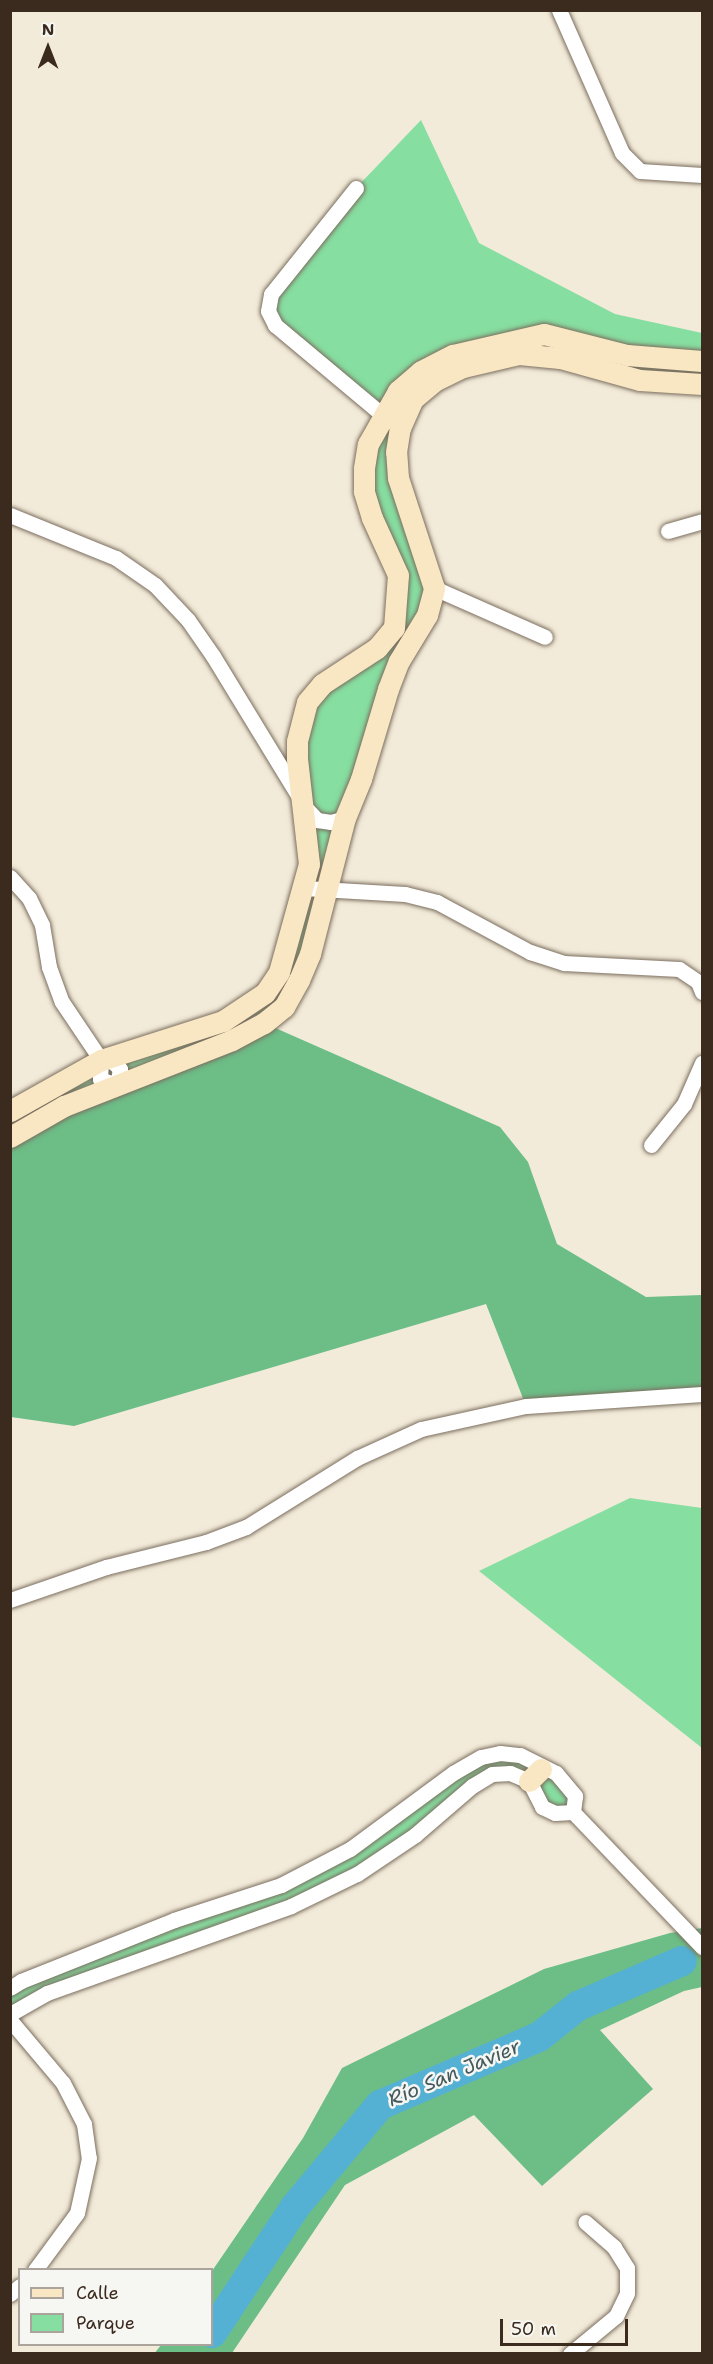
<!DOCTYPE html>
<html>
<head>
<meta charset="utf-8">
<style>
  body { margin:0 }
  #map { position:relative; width:713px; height:2364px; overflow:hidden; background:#f3ebd9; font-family:"Shantell Sans",sans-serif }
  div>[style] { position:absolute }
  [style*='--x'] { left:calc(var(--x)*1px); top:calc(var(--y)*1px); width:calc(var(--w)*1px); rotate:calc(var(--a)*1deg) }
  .green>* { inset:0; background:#87dea1 }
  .forest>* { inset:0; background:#6dbd87 }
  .river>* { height:30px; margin:-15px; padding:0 15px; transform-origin:15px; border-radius:15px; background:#54b1d3 }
  .roads { filter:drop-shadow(0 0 2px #7b6e5f) drop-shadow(0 0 2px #7b6e5f) }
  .street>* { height:15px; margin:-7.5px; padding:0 7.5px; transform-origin:7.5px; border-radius:7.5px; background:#fff }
  .secondary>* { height:21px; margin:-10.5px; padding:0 10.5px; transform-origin:10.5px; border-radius:10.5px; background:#f9e7c3 }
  span { translate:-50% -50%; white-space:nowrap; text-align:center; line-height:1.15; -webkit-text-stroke:5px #f6f6f2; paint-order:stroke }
  .water-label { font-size:20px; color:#44595d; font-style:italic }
  .frame { position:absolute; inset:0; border:12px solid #3b2a1e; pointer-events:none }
  .legend { position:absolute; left:18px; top:2268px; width:195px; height:78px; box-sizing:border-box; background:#f6f6f2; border:2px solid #aba49d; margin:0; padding:8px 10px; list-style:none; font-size:18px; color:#3b2a1e }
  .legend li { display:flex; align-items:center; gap:12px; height:30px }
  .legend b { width:30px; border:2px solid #aba49d }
  .north { position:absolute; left:18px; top:18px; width:60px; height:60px; -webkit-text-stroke:4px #f6f6f2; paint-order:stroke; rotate:0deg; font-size:16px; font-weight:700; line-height:24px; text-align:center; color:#3b2a1e }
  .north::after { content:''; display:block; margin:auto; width:21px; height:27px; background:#3b2a1e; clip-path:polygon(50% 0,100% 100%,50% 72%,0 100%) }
  .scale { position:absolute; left:500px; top:2319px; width:128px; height:27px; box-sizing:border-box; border:3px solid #3b2a1e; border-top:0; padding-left:8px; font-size:18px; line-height:21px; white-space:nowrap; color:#3b2a1e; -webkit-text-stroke:4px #f6f6f2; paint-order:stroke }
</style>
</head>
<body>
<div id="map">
  <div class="green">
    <div style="clip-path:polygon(421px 120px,479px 243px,615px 314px,702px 333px,702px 384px,519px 354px,413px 399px,396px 452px,434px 588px,399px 661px,284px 1007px,11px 1137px,10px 1111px,265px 993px,297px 910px,307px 702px,358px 663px,399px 602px,364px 491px,382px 415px,268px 311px,356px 188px)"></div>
    <div style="clip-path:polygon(630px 1498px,702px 1508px,702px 1748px,479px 1571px)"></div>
    <div style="clip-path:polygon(500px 1753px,566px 1781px,573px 1812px,555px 1813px,529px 1781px,492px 1775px,357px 1874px,11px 2014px,11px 1988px,281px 1885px,350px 1849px,453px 1773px)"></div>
  </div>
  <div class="forest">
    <div style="clip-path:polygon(264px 1023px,500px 1127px,528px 1162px,557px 1244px,646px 1297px,702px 1295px,702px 1394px,526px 1406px,486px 1304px,74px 1426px,11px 1417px,10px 1137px)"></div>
    <div style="clip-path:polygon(702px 1928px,702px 1987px,684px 1991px,600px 2030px,653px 2089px,542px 2186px,474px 2115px,345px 2185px,232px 2353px,154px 2354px,161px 2345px,212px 2344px,212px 2271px,303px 2138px,342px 2068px,544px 1969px,670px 1933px)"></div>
  </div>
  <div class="river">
    <div style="--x:212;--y:2333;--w:151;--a:-56.6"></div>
    <div style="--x:295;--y:2207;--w:133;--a:-50.2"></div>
    <div style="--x:380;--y:2105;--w:173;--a:-23.2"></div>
    <div style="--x:539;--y:2037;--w:50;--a:-38.5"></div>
    <div style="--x:578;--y:2006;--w:113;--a:-23.4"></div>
  </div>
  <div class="roads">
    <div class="street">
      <div style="--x:559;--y:10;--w:156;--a:66.2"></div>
      <div style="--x:622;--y:153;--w:25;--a:45"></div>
      <div style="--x:640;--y:171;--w:62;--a:3.7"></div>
      <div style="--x:356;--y:188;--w:136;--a:128.7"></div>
      <div style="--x:271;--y:294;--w:17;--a:100"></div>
      <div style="--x:268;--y:311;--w:16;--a:63"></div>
      <div style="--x:275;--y:325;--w:150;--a:39.9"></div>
      <div style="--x:10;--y:515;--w:114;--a:22.1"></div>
      <div style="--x:116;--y:558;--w:47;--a:34.7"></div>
      <div style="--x:155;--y:585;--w:48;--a:46.7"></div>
      <div style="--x:188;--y:620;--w:44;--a:55.2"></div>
      <div style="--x:213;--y:656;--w:177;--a:58.6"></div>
      <div style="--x:305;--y:807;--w:18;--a:47"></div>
      <div style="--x:317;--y:820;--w:14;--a:8"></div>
      <div style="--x:331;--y:822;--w:15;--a:-16"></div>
      <div style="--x:668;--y:531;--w:35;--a:-16"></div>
      <div style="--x:434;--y:588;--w:121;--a:23.8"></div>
      <div style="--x:10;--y:877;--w:28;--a:48"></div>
      <div style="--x:29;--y:898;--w:30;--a:64"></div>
      <div style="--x:42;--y:925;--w:43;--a:80.5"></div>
      <div style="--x:49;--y:967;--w:37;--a:70"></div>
      <div style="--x:62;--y:1002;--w:70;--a:56.1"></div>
      <div style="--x:304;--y:888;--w:101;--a:3.4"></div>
      <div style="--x:405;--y:894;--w:33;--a:14"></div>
      <div style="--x:437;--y:902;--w:106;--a:28.3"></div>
      <div style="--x:530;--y:952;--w:36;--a:18"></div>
      <div style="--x:564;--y:963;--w:115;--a:3"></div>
      <div style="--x:679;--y:969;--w:23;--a:34"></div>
      <div style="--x:698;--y:982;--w:11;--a:68"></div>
      <div style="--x:101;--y:1060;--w:12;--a:9"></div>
      <div style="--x:113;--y:1062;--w:10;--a:45"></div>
      <div style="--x:120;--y:1069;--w:16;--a:101"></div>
      <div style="--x:117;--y:1085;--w:18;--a:-161"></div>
      <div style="--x:100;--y:1079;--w:19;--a:-87"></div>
      <div style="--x:651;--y:1145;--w:53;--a:-51.2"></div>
      <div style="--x:684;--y:1104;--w:45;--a:-66.3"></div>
      <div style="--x:10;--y:1600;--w:102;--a:-19"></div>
      <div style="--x:106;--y:1567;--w:103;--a:-14"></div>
      <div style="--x:206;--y:1542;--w:43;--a:-20.6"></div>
      <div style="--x:246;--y:1527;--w:131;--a:-31.9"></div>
      <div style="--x:357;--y:1458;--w:70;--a:-24.4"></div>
      <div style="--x:421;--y:1429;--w:107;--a:-12.4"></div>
      <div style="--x:526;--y:1406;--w:176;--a:-3.9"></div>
      <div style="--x:573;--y:1812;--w:187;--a:46.3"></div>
      <div style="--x:10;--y:1988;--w:13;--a:-32"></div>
      <div style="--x:21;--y:1981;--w:165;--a:-21.7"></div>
      <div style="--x:174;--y:1920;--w:113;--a:-18.1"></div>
      <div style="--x:281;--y:1885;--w:78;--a:-27.6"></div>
      <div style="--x:350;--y:1849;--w:128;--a:-36.4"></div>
      <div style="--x:453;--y:1773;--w:32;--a:-30"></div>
      <div style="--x:481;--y:1757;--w:19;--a:-12"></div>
      <div style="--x:500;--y:1753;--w:20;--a:6"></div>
      <div style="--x:520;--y:1755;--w:40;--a:26.6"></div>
      <div style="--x:556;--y:1773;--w:30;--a:50"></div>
      <div style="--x:575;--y:1796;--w:16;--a:97"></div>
      <div style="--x:10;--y:2014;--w:43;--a:-29.6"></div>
      <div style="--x:47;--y:1993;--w:259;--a:-19.6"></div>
      <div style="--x:291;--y:1906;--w:73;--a:-25.9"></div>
      <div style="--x:357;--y:1874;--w:70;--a:-33.9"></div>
      <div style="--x:415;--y:1835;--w:75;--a:-40.7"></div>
      <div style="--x:472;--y:1786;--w:23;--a:-31"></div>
      <div style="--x:492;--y:1774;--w:18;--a:-3"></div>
      <div style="--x:510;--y:1773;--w:21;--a:23"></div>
      <div style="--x:529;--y:1781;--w:29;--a:63"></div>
      <div style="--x:542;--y:1807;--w:14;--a:25"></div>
      <div style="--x:555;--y:1813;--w:18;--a:-3"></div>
      <div style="--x:10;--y:2020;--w:82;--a:49.9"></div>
      <div style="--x:63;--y:2083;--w:46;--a:62.9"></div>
      <div style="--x:84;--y:2124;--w:34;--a:82"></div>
      <div style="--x:89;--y:2158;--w:56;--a:102.3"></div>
      <div style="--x:77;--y:2213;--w:71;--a:126.4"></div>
      <div style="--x:10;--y:2294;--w:13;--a:-39"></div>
      <div style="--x:570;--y:2354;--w:60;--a:-39.6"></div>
      <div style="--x:616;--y:2316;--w:25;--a:-64"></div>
      <div style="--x:627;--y:2293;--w:25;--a:-90"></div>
      <div style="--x:627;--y:2268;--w:25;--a:-122"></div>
      <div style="--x:614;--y:2247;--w:38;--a:-139"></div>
    </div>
    <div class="secondary">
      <div style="--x:10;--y:1111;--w:104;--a:-29.3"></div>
      <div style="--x:101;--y:1060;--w:128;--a:-17.7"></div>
      <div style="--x:223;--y:1021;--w:50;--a:-33.7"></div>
      <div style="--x:265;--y:993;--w:25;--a:-56"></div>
      <div style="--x:279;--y:972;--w:112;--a:-74.5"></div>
      <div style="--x:309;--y:864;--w:106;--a:-96.5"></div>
      <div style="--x:297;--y:759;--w:18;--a:-90"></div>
      <div style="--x:297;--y:741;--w:40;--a:-75.6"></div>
      <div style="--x:307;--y:702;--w:23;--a:-50"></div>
      <div style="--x:322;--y:684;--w:66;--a:-33.2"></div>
      <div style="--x:377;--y:648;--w:26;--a:-50"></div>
      <div style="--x:394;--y:628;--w:53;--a:-85.7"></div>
      <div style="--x:398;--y:575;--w:63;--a:-114.5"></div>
      <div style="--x:372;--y:518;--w:28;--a:-107"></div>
      <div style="--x:364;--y:491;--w:23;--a:-90"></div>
      <div style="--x:364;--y:468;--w:24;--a:-81"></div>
      <div style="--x:368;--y:444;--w:61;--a:-60.5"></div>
      <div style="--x:398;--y:391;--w:30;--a:-41"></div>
      <div style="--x:421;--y:371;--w:36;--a:-27"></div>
      <div style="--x:453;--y:355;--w:93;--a:-13"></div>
      <div style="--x:544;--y:334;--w:86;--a:14.2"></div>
      <div style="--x:627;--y:355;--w:75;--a:4.6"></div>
      <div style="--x:10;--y:1137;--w:62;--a:-29.9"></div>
      <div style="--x:64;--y:1106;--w:180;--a:-21.4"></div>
      <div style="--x:232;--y:1040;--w:36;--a:-28"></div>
      <div style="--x:264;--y:1023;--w:26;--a:-39"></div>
      <div style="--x:284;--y:1007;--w:31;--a:-61"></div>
      <div style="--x:299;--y:980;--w:28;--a:-67"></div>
      <div style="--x:310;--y:954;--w:140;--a:-75.6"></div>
      <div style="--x:345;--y:818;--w:42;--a:-67.7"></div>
      <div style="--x:361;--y:779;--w:94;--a:-73.3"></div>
      <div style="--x:388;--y:689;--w:30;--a:-69"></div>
      <div style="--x:399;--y:661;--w:54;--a:-58.7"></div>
      <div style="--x:427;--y:615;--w:28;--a:-75"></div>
      <div style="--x:434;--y:588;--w:116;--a:-108.1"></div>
      <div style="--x:398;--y:478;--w:26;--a:-94"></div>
      <div style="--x:396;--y:452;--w:24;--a:-81"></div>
      <div style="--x:400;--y:428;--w:32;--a:-66"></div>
      <div style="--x:413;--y:399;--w:30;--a:-40"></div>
      <div style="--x:436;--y:380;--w:30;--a:-26"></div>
      <div style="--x:463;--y:367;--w:57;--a:-13.1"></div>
      <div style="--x:519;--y:354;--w:41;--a:5.6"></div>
      <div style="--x:560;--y:358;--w:83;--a:15.4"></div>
      <div style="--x:640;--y:380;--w:62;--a:3.7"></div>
      <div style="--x:529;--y:1781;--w:17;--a:-45"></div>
    </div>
  </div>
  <div class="water-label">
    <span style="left:454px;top:2073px;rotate:-23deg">Río San Javier</span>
  </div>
  <div class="frame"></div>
  <ul class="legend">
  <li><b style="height:8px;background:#f9e7c3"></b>Calle</li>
  <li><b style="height:16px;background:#87dea1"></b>Parque</li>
  </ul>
  <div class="north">N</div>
  <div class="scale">50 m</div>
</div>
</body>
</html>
